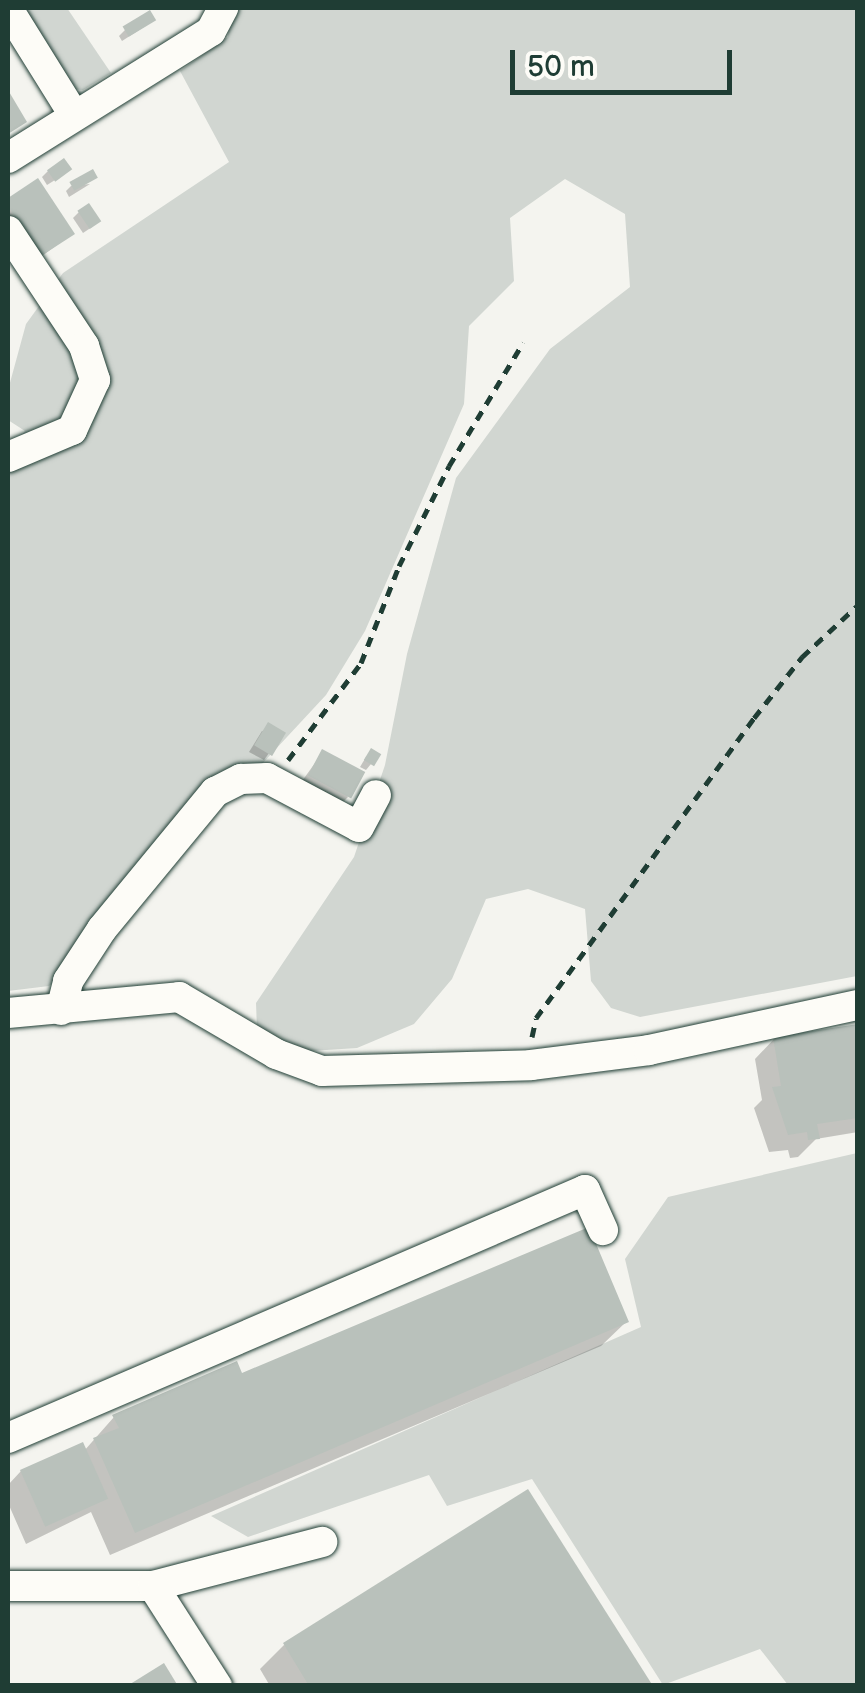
<!DOCTYPE html>
<html>
<head>
<meta charset="utf-8">
<style>
  body { margin:0 }
  #map { position:relative; width:865px; height:1693px; overflow:hidden; background:#f4f4ef; font-family:"Balsamiq Sans",sans-serif }
  div>[style] { position:absolute }
  [style*='--x'] { left:calc(var(--x)*1px); top:calc(var(--y)*1px); width:calc(var(--w)*1px); rotate:calc(var(--a)*1deg) }
  .green>* { inset:0; background:#d1d6d1 }
  .shadow>* { inset:0; background:#0003 }
  .building>* { inset:0; background:#b9c1bb; transform-origin:0 0 }
  .path>* { height:5px; margin-top:-2.5px; transform-origin:0; background:repeating-linear-gradient(90deg,#1f3d34 0 10px,transparent 0 18px) }
  .roads { filter:drop-shadow(0 0 2px #1f3d34) drop-shadow(0 0 2px #1f3d34) }
  .minor>* { height:30px; margin:-15px; padding:0 15px; transform-origin:15px; border-radius:15px; background:#fdfcf7 }
  span { translate:-50% -50%; white-space:nowrap; text-align:center; line-height:1.15; -webkit-text-stroke:10px #fdfcf7; paint-order:stroke }
  .frame { position:absolute; inset:0; border:10px solid #1f3d34; pointer-events:none }
  .scale { position:absolute; left:510px; top:50px; width:222px; height:45px; box-sizing:border-box; border:5px solid #1f3d34; border-top:0; padding-left:12px; font-size:30px; line-height:35px; white-space:nowrap; color:#1f3d34; -webkit-text-stroke:8px #fdfcf7; paint-order:stroke }
</style>
</head>
<body>
<div id="map">
  <div class="green">
    <div style="clip-path:polygon(21px 8px,67px 8px,111px 73px,83px 90px,71px 89px)"></div>
    <div style="clip-path:polygon(231px 8px,857px 8px,857px 976px,640px 1017px,611px 1008px,591px 981px,585px 909px,528px 889px,486px 899px,452px 979px,414px 1024px,357px 1048px,295px 1052px,257px 1029px,256px 1003px,354px 857px,385px 765px,407px 654px,456px 478px,550px 349px,630px 287px,625px 214px,565px 179px,510px 218px,514px 281px,469px 326px,464px 404px,365px 631px,326px 695px,261px 765px,231px 775px,74px 966px,49px 986px,8px 991px,8px 453px,25px 431px,8px 420px,8px 390px,26px 324px,63px 273px,229px 162px,180px 71px,228px 37px)"></div>
    <div style="clip-path:polygon(857px 1153px,857px 1685px,788px 1685px,760px 1649px,663px 1685px,532px 1479px,447px 1506px,429px 1475px,248px 1537px,211px 1516px,641px 1327px,625px 1259px,668px 1197px)"></div>
  </div>
  <div class="shadow">
    <div style="clip-path:polygon(147px 25px,122px 41px,119px 36px,125px 30px)"></div>
    <div style="clip-path:polygon(48px 171px,63px 175px,47px 185px,42px 177px)"></div>
    <div style="clip-path:polygon(38px 181px,72px 234px,27px 267px,8px 237px,8px 201px)"></div>
    <div style="clip-path:polygon(90px 184px,69px 197px,66px 191px,71px 186px)"></div>
    <div style="clip-path:polygon(79px 212px,92px 227px,83px 233px,73px 218px)"></div>
    <div style="clip-path:polygon(262px 731px,283px 734px,264px 760px,249px 752px)"></div>
    <div style="clip-path:polygon(323px 752px,348px 797px,335px 810px,297px 788px)"></div>
    <div style="clip-path:polygon(366px 757px,371px 764px,366px 770px,360px 767px)"></div>
    <div style="clip-path:polygon(858px 1026px,858px 1132px,816px 1139px,798px 1157px,790px 1158px,788px 1150px,769px 1152px,754px 1108px,762px 1100px,755px 1059px,774px 1039px)"></div>
    <div style="clip-path:polygon(626px 1322px,601px 1346px,110px 1555px,91px 1512px,26px 1544px,8px 1503px,8px 1485px,21px 1471px,81px 1445px,84px 1451px,114px 1417px,241px 1377px)"></div>
    <div style="clip-path:polygon(284px 1645px,650px 1686px,270px 1686px,260px 1669px)"></div>
  </div>
  <div class="building">
    <div style="left:150px;top:10px;width:12px;height:32px;rotate:59deg"></div>
    <div style="clip-path:polygon(8px 90px,27px 122px,8px 134px)"></div>
    <div style="left:64px;top:158px;width:14px;height:21px;rotate:54deg"></div>
    <div style="left:93px;top:169px;width:10px;height:27px;rotate:61deg"></div>
    <div style="clip-path:polygon(38px 178px,75px 234px,41px 256px,8px 206px,8px 198px)"></div>
    <div style="left:89px;top:203px;width:22px;height:14px;rotate:56deg"></div>
    <div style="left:268px;top:722px;width:21px;height:27px;rotate:31deg"></div>
    <div style="left:371px;top:748px;width:12px;height:14px;rotate:31deg"></div>
    <div style="left:322px;top:749px;width:49px;height:30px;rotate:28deg"></div>
    <div style="clip-path:polygon(858px 1024px,858px 1118px,817px 1124px,820px 1139px,808px 1140px,807px 1132px,788px 1135px,772px 1087px,781px 1086px,773px 1037px)"></div>
    <div style="clip-path:polygon(589px 1227px,629px 1322px,135px 1533px,93px 1438px,119px 1428px,112px 1415px,237px 1361px,242px 1373px)"></div>
    <div style="left:83px;top:1442px;width:62px;height:69px;rotate:66deg"></div>
    <div style="clip-path:polygon(528px 1489px,653px 1686px,309px 1686px,283px 1643px)"></div>
    <div style="clip-path:polygon(164px 1663px,178px 1686px,127px 1686px)"></div>
  </div>
  <div class="path">
    <div style="--x:288;--y:760;--w:121;--a:-53"></div>
    <div style="--x:361;--y:663;--w:104;--a:-68.6"></div>
    <div style="--x:399;--y:566;--w:112;--a:-63.4"></div>
    <div style="--x:449;--y:466;--w:144;--a:-59"></div>
    <div style="--x:532;--y:1037;--w:19;--a:-78"></div>
    <div style="--x:536;--y:1018;--w:371;--a:-54"></div>
    <div style="--x:754;--y:718;--w:78;--a:-51.8"></div>
    <div style="--x:802;--y:657;--w:76;--a:-42.9"></div>
  </div>
  <div class="roads">
    <div class="minor">
      <div style="--x:8;--y:9;--w:125;--a:58.1"></div>
      <div style="--x:8;--y:158;--w:239;--a:-32"></div>
      <div style="--x:211;--y:31;--w:26;--a:-62"></div>
      <div style="--x:8;--y:231;--w:138;--a:56.5"></div>
      <div style="--x:84;--y:346;--w:36;--a:72"></div>
      <div style="--x:95;--y:380;--w:55;--a:114.7"></div>
      <div style="--x:72;--y:430;--w:69;--a:157.1"></div>
      <div style="--x:61;--y:1010;--w:30;--a:-76"></div>
      <div style="--x:68;--y:981;--w:62;--a:-56.8"></div>
      <div style="--x:102;--y:929;--w:178;--a:-50.5"></div>
      <div style="--x:215;--y:792;--w:29;--a:-27"></div>
      <div style="--x:241;--y:779;--w:26;--a:-2"></div>
      <div style="--x:267;--y:778;--w:104;--a:28"></div>
      <div style="--x:359;--y:827;--w:36;--a:-62"></div>
      <div style="--x:8;--y:1013;--w:172;--a:-5.3"></div>
      <div style="--x:179;--y:997;--w:113;--a:30.4"></div>
      <div style="--x:276;--y:1054;--w:49;--a:20.3"></div>
      <div style="--x:322;--y:1071;--w:209;--a:-1.6"></div>
      <div style="--x:531;--y:1065;--w:119;--a:-7.2"></div>
      <div style="--x:649;--y:1050;--w:214;--a:-12.2"></div>
      <div style="--x:8;--y:1438;--w:628;--a:-23.26"></div>
      <div style="--x:585;--y:1190;--w:44;--a:65.8"></div>
      <div style="--x:8;--y:1586;--w:145;--a:0"></div>
      <div style="--x:153;--y:1586;--w:175;--a:-14.6"></div>
      <div style="--x:153;--y:1586;--w:119;--a:57.4"></div>
    </div>
  </div>
  <div class="frame"></div>
  <div class="scale">50 m</div>
</div>
</body>
</html>
